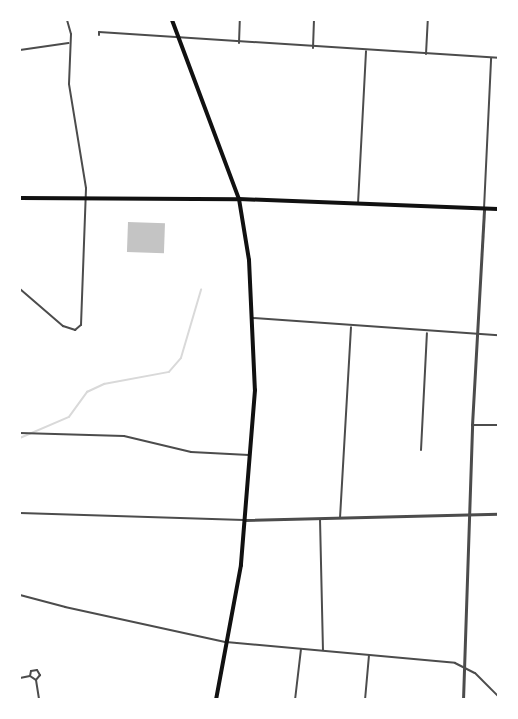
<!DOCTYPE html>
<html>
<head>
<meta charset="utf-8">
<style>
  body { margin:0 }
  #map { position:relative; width:518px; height:719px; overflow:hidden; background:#fff; font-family:"Work Sans",sans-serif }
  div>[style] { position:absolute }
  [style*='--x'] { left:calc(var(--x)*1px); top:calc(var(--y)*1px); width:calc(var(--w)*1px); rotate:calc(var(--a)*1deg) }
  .stream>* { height:1.5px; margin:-0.75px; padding:0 0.75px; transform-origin:0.75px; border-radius:0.75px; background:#d9d9d9 }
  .building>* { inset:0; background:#c4c4c4; transform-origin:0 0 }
  .minor>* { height:2px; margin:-1px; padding:0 1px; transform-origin:1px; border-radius:1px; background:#4c4c4c }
  .tertiary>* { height:3px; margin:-1.5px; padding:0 1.5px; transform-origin:1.5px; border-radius:1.5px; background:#4c4c4c }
  .secondary>* { height:4px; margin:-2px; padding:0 2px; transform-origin:2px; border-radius:2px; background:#111 }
  .primary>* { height:4px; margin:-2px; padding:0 2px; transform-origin:2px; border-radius:2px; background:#111 }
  span { translate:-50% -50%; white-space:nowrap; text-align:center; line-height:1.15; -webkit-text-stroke:4.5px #fff; paint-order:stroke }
  .frame { position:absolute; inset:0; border:21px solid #fff; pointer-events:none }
</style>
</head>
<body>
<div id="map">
  <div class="stream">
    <div style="--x:20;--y:438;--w:53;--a:-23.2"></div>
    <div style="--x:69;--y:417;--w:31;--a:-54"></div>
    <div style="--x:87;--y:392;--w:19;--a:-25"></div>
    <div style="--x:104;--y:384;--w:66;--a:-10.5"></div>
    <div style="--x:169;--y:372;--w:18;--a:-49"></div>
    <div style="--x:181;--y:358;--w:71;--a:-73.6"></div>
  </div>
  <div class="building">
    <div style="left:128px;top:222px;width:37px;height:30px;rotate:2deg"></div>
  </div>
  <div class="minor">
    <div style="--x:99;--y:35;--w:3;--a:-90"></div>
    <div style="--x:99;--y:32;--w:400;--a:3.7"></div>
    <div style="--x:239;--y:43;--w:23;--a:-88"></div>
    <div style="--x:313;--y:48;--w:28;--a:-88"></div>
    <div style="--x:20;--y:50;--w:49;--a:-8.1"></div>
    <div style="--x:426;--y:54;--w:34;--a:-87"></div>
    <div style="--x:358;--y:204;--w:153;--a:-87"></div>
    <div style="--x:484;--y:209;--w:151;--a:-87.3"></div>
    <div style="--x:20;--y:289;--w:57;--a:40.7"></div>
    <div style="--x:63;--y:326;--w:13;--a:18"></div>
    <div style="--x:75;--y:330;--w:8;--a:-40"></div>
    <div style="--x:81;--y:325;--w:137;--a:-87.9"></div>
    <div style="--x:86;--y:188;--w:105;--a:-99.3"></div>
    <div style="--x:69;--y:84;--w:50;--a:-87.7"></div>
    <div style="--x:71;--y:34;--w:15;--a:-106"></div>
    <div style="--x:253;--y:318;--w:246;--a:4"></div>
    <div style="--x:472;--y:425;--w:26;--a:0"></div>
    <div style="--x:20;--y:433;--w:104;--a:1.7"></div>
    <div style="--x:124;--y:436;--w:69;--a:13.4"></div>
    <div style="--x:191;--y:452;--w:58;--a:3"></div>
    <div style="--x:421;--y:450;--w:117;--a:-87.1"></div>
    <div style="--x:20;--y:513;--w:224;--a:1.8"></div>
    <div style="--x:340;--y:518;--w:191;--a:-86.7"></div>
    <div style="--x:320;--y:519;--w:131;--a:88.7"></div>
    <div style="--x:20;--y:595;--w:47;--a:14.9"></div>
    <div style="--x:65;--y:607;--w:165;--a:12.3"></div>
    <div style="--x:226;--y:642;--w:230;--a:5.2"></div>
    <div style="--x:455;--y:663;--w:22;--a:27"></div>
    <div style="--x:475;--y:673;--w:33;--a:45"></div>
    <div style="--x:30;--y:676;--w:5;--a:-79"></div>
    <div style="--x:31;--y:671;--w:6;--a:-9"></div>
    <div style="--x:37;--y:670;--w:6;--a:59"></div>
    <div style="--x:40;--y:675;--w:6;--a:129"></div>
    <div style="--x:20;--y:678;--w:10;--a:-11"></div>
    <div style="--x:30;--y:676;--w:7;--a:34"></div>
    <div style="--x:36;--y:680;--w:20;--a:81"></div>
    <div style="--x:295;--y:700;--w:51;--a:-83.3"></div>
    <div style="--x:365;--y:700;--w:45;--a:-84.9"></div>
  </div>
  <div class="tertiary">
    <div style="--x:244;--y:520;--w:254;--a:-1.4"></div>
    <div style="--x:463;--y:700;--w:275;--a:-88.1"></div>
    <div style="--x:472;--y:425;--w:216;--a:-86.8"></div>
  </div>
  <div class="secondary">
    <div style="--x:172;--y:20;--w:191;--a:69.5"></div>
    <div style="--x:239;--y:199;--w:62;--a:80.7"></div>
    <div style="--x:249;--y:260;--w:130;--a:87.4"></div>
    <div style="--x:255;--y:390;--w:176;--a:94.6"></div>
    <div style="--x:241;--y:565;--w:137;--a:100.5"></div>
  </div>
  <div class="primary">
    <div style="--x:20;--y:198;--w:219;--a:0.3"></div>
    <div style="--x:239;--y:199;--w:259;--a:2.2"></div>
  </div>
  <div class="frame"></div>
</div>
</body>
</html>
